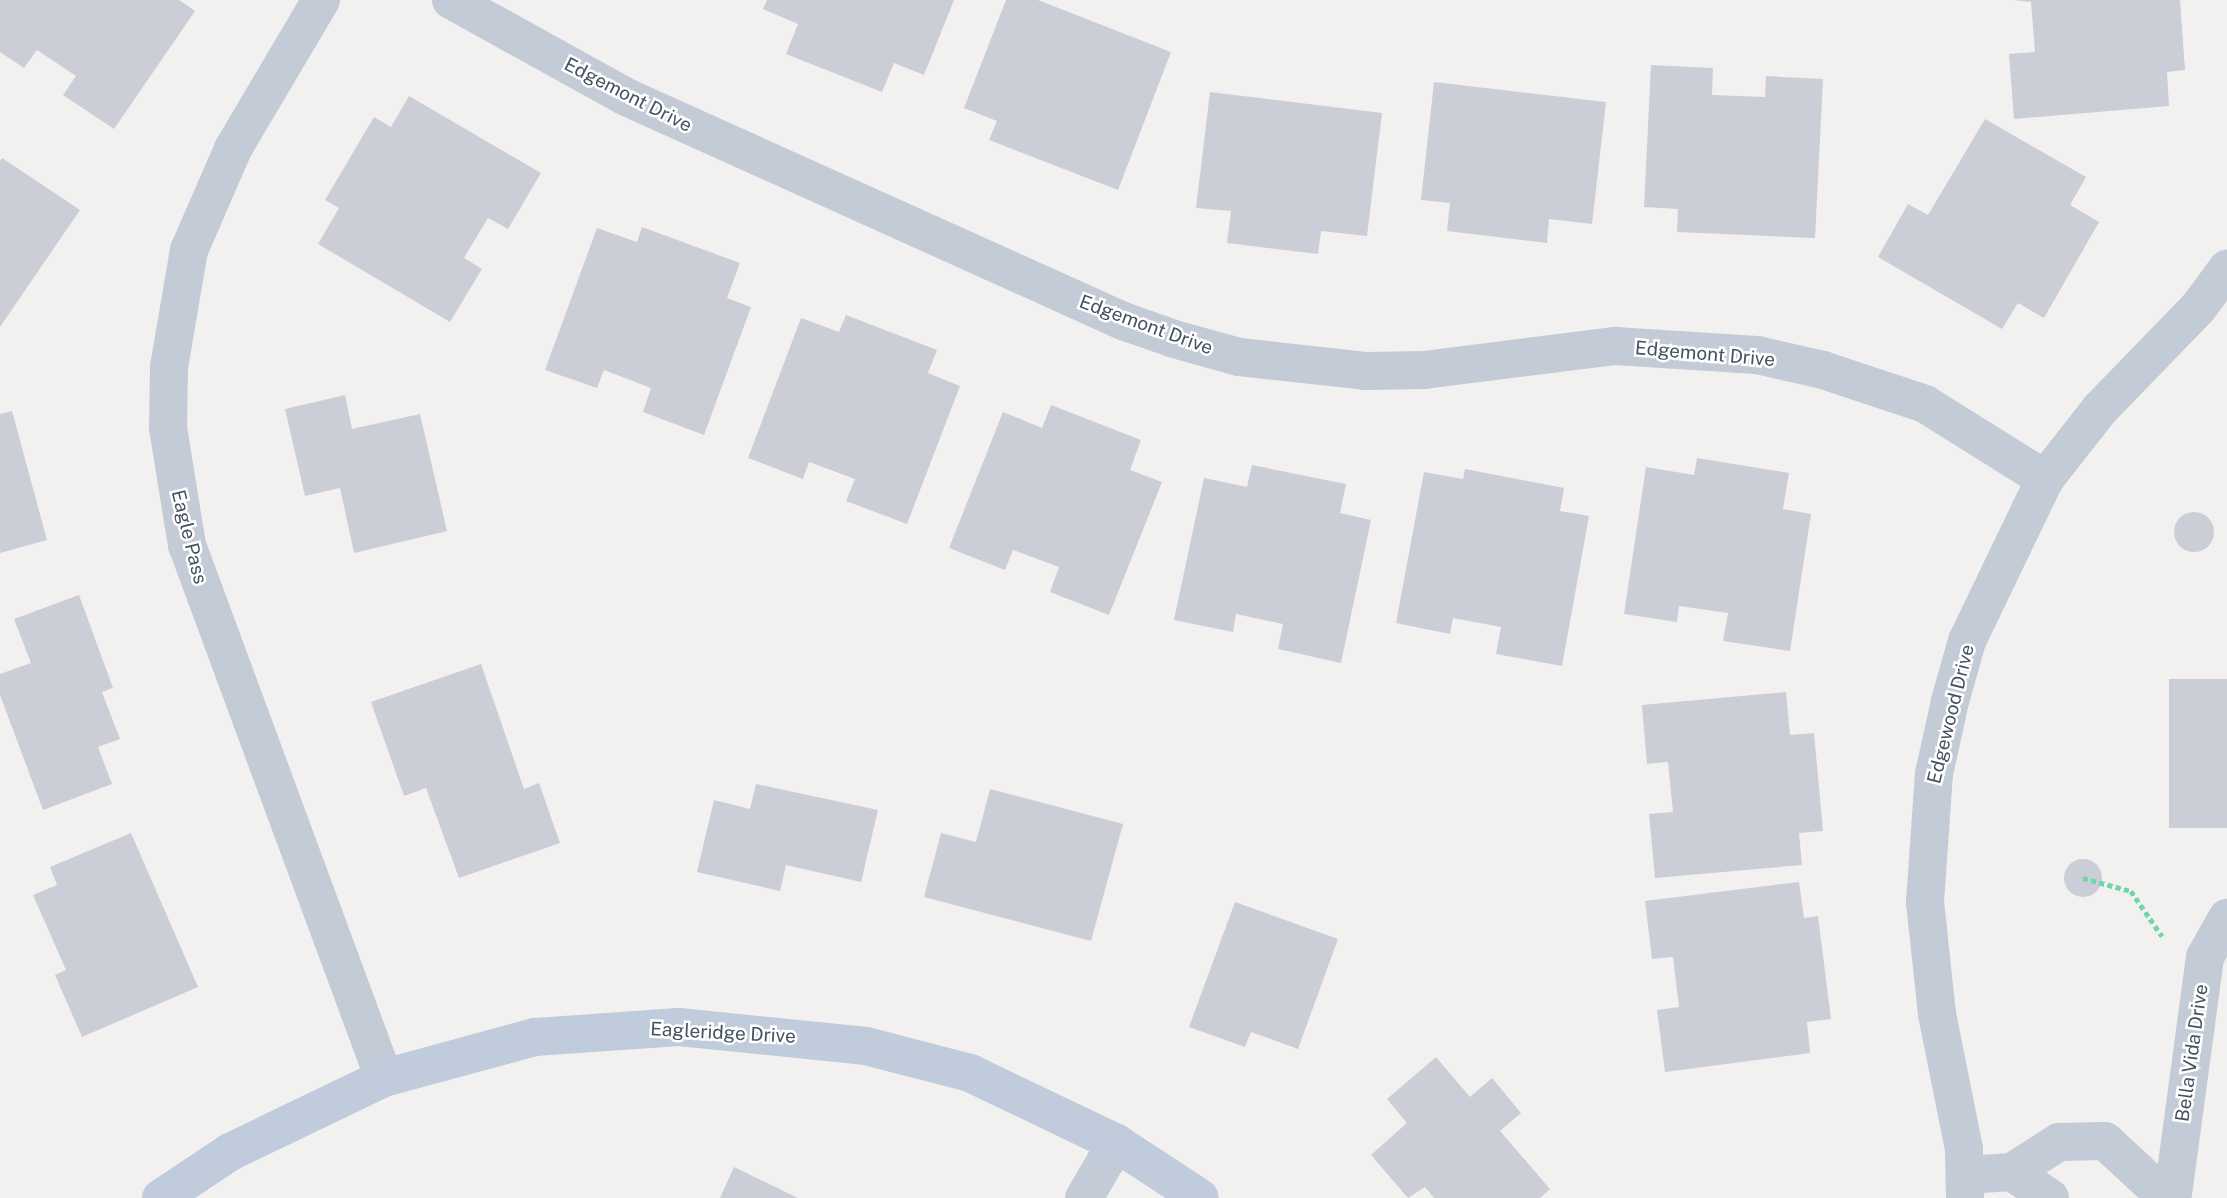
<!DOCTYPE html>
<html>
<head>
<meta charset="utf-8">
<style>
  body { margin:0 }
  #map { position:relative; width:2227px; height:1198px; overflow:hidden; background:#f3f0f0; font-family:"Public Sans",sans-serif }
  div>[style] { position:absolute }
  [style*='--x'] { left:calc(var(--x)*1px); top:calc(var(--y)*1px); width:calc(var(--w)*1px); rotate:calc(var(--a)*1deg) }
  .building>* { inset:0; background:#cbced6; transform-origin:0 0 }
  .round { border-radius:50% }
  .path>* { height:4.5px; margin-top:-2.25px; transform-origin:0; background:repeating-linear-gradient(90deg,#6dd7a9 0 5px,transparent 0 8.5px) }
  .street>* { height:38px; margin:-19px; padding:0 19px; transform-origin:19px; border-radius:19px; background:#c2cbd6 }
  .secondary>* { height:38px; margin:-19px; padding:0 19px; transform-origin:19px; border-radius:19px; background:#c0ccdb }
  span { translate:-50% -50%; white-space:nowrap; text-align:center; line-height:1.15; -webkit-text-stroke:5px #fff; paint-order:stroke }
  .street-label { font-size:19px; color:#455260 }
</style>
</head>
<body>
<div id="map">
  <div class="building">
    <div style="clip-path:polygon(0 0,179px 0,195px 11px,114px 129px,63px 95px,76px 76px,37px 50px,24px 68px,0 52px)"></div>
    <div style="clip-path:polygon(767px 0,954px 0,924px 75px,894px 63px,882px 92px,786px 54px,798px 24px,763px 9px)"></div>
    <div style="clip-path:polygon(1006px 0,1038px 0,1171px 52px,1118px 190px,989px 140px,997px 121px,964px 108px)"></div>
    <div style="clip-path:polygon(2012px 0,2180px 0,2185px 70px,2167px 72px,2169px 106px,2014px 119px,2009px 54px,2035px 52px,2031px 2px)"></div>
    <div style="clip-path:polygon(1651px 65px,1713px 68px,1712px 95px,1765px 97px,1766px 76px,1823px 79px,1815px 238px,1677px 232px,1678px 209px,1644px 207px)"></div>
    <div style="clip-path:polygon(1434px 82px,1606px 102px,1592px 224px,1549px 219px,1547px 243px,1447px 231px,1450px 203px,1421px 200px)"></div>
    <div style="clip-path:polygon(1210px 92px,1382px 113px,1367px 236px,1321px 231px,1318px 254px,1227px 243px,1231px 211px,1196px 208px)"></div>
    <div style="clip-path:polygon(409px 96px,541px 173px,508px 229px,488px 218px,464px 258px,482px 269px,450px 322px,318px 244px,339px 208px,325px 200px,374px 117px,391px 127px)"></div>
    <div style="clip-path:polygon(1985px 119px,2086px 177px,2070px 205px,2099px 222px,2044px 318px,2018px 303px,2002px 329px,1878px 257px,1908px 204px,1928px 215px)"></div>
    <div style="clip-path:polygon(2px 158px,80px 210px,0 327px,0 161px)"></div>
    <div style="clip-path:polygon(642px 227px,740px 263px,727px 298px,751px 307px,704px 435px,643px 412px,651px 388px,604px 370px,597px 388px,545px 370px,597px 228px,637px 242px)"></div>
    <div style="clip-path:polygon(846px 315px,937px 350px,928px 373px,960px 386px,907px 524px,846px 501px,855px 479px,809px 462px,803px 479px,748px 458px,801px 318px,839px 332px)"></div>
    <div style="clip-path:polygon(345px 395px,352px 429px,420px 414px,447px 531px,354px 553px,340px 488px,305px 496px,285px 409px)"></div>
    <div style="clip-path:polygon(1051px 405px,1141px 440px,1130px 470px,1162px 482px,1109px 615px,1050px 592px,1059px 567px,1013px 550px,1005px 570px,949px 548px,1003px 412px,1042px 428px)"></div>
    <div style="clip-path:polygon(12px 411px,47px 540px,0 553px,0 414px)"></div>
    <div style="clip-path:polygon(1697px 458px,1789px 473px,1783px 509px,1811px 514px,1790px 651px,1723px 641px,1728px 613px,1679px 606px,1677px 622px,1624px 614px,1646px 467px,1694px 475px)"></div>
    <div style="clip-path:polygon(1252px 465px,1346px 484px,1340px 513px,1371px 520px,1341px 663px,1278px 649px,1283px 624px,1236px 614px,1233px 632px,1174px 620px,1204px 478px,1247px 487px)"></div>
    <div style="clip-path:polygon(1465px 469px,1564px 488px,1560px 511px,1589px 516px,1562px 666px,1496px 654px,1501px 627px,1453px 618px,1450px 634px,1396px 623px,1424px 472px,1463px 479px)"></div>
    <div class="round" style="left:2174px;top:512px;width:40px;height:40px"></div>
    <div style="clip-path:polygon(79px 595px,113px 688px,102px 692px,120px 739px,98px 747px,112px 784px,43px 810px,0 695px,0 674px,31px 663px,14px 619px)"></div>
    <div style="clip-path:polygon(481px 664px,524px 789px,539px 783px,560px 843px,459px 878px,426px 788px,404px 796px,371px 702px)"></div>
    <div style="left:2227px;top:679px;width:149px;height:58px;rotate:90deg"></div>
    <div style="clip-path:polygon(1786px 692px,1790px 735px,1814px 733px,1823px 831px,1799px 833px,1802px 865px,1655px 878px,1649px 814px,1673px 812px,1668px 762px,1647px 764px,1642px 705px)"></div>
    <div style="clip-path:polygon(756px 784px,878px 810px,861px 882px,786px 865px,780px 891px,697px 872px,714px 800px,750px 809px)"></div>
    <div style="clip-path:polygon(990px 789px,1123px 824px,1091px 941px,924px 897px,941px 833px,976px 842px)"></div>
    <div style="clip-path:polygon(131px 833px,198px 987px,82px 1037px,55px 975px,66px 970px,33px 895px,57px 885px,50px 867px)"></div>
    <div class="round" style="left:2064px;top:859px;width:38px;height:38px"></div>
    <div style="clip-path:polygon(1799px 882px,1804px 918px,1818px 916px,1831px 1019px,1807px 1022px,1810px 1053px,1665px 1072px,1657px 1010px,1679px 1007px,1673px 957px,1652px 959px,1645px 901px)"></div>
    <div style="clip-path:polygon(1235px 902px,1338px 939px,1298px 1049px,1251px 1032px,1245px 1047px,1189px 1027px)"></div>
    <div style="clip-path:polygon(1436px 1057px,1470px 1097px,1492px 1078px,1521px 1113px,1500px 1131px,1550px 1189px,1540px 1198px,1434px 1198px,1425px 1187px,1408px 1198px,1371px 1155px,1407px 1123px,1387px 1099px)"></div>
    <div style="clip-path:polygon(734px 1167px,798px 1198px,720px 1198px)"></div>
  </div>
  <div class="path">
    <div style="--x:2083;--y:878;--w:50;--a:15.2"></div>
    <div style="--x:2131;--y:891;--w:55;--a:55.4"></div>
  </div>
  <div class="street">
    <div style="--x:321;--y:0;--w:173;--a:120.6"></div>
    <div style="--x:233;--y:149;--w:110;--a:113.5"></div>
    <div style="--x:189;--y:250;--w:119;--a:99.7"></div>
    <div style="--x:169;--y:367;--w:61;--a:90.9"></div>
    <div style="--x:168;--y:428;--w:119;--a:80.8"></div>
    <div style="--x:187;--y:545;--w:568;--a:69.72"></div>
    <div style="--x:451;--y:0;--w:198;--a:29"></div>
    <div style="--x:624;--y:96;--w:547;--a:24.27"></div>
    <div style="--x:1123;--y:321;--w:54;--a:19.4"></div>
    <div style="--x:1174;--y:339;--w:67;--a:15.5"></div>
    <div style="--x:1239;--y:357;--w:127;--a:6.3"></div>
    <div style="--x:1365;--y:371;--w:59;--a:-1"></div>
    <div style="--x:1424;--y:370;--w:193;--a:-7.2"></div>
    <div style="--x:1615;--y:346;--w:142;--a:3.6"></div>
    <div style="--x:1757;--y:355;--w:68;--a:12.8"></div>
    <div style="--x:1823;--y:370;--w:108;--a:18.4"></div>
    <div style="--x:1925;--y:404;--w:142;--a:32"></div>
    <div style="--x:2012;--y:1172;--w:46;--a:34.4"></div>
    <div style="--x:1966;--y:1175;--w:46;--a:-3.7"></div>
    <div style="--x:2012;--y:1172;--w:56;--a:-32.6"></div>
    <div style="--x:2059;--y:1142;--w:46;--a:-1.2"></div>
    <div style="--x:2105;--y:1141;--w:75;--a:42.8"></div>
    <div style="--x:2173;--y:1194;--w:239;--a:-82.3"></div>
    <div style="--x:2205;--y:957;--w:45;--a:-60.6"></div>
    <div style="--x:1084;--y:1198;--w:64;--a:-59.8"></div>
    <div style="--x:1965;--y:1198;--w:49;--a:-91.2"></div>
    <div style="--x:1964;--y:1149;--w:138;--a:-101.3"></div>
    <div style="--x:1937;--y:1014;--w:113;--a:-96.1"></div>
    <div style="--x:1925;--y:902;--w:128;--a:-86"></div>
    <div style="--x:1934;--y:774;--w:75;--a:-77.6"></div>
    <div style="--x:1950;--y:701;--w:62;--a:-74.2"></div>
    <div style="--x:1967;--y:641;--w:180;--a:-64.3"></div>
    <div style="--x:2045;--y:479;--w:89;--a:-51.8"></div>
    <div style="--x:2100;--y:409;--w:141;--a:-45.9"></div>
    <div style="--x:2198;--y:308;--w:49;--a:-53.4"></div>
  </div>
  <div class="secondary">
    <div style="--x:161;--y:1198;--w:83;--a:-33.7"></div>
    <div style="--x:230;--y:1152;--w:171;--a:-25.7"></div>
    <div style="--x:384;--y:1078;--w:156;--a:-15.2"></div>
    <div style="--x:535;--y:1037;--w:144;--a:-4"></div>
    <div style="--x:679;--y:1027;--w:188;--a:5.8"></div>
    <div style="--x:866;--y:1046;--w:107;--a:14.6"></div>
    <div style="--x:970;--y:1073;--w:162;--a:25.6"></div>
    <div style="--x:1116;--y:1143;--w:100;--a:33.2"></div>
  </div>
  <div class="street-label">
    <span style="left:628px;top:95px;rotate:27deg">Edgemont Drive</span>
    <span style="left:1146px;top:325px;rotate:20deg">Edgemont Drive</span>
    <span style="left:1705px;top:354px;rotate:5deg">Edgemont Drive</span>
    <span style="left:189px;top:537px;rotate:76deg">Eagle Pass</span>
    <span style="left:1951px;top:714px;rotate:-76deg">Edgewood Drive</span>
    <span style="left:723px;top:1033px;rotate:3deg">Eagleridge Drive</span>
    <span style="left:2192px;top:1053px;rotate:-82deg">Bella Vida Drive</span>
  </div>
</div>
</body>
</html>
